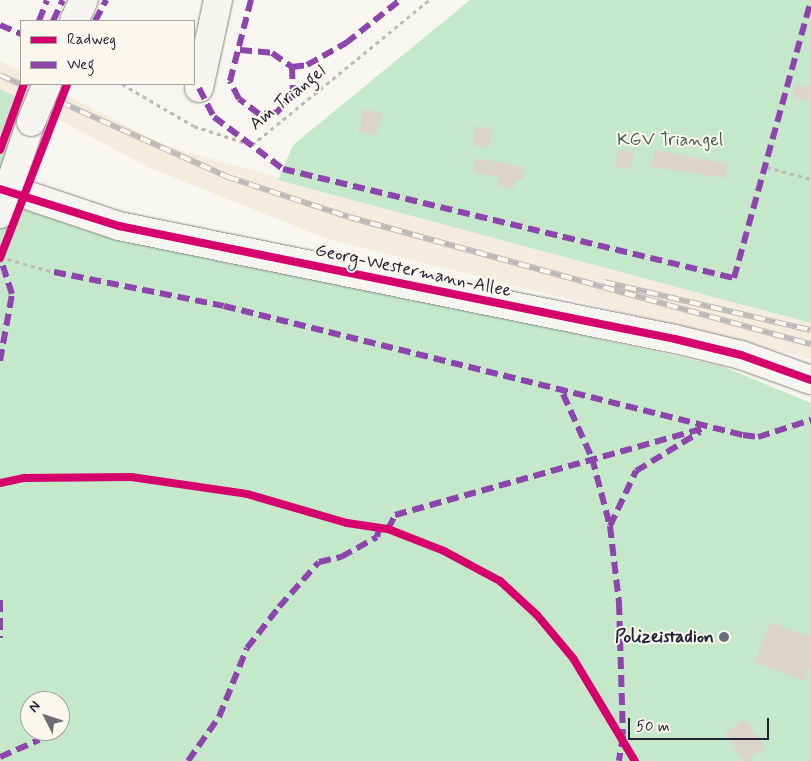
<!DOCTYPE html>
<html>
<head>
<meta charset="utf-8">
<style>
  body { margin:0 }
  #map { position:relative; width:811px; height:761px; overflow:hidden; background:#f8f6f0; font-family:Mynerve,sans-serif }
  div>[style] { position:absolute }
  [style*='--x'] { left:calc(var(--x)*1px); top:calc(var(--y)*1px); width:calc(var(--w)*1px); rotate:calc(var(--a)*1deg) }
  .built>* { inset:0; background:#f4edde }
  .green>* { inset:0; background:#c4e8c9 }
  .building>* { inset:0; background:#dbd4c8; transform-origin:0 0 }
  .path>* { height:3px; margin-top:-1.5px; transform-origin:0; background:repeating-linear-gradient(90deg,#bcbab9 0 4px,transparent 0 8px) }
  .roads { filter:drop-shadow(0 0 1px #878688) drop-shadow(0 0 1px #878688) }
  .minor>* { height:28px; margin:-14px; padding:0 14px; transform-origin:14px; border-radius:14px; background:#f6f5f1 }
  .major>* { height:28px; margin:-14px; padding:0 14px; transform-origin:14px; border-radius:14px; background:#f6f5f1 }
  .rail>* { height:5.5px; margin-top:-2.75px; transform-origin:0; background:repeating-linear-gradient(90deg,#fbf7ec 0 11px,#bcbab9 0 22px); box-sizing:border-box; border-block:1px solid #bcbab9 }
  .bridges { filter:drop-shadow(0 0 1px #878688) drop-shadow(0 0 1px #878688) }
  .major-bridge>* { height:28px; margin:-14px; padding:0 14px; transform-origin:14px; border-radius:14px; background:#f6f5f1 }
  .quiet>* { height:6px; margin-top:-3px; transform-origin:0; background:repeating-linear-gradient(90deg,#8e44ad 0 12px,transparent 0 18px) }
  .cycleway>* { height:8px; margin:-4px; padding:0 4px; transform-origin:4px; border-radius:4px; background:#d6006c }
  .dots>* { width:14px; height:14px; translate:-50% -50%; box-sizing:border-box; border:2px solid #fbf7ec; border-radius:50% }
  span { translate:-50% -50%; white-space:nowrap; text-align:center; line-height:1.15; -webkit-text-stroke:4px #fbf7ec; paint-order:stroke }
  .street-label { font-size:18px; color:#22223b }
  .park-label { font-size:18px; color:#465a5c }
  .poi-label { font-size:18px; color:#22223b; font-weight:700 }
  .right { translate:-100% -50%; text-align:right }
  .legend { position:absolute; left:20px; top:20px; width:175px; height:65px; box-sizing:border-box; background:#fbf7ec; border:1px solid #a4a2a5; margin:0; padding:6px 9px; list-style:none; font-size:15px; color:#22223b }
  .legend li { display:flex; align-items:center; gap:10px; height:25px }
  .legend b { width:25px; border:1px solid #a4a2a5 }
  .north { position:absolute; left:20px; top:691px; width:50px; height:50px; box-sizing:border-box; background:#fbf7ec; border:1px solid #a4a2a5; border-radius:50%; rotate:311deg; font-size:14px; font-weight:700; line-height:20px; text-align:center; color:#22223b }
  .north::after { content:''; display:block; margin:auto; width:18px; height:22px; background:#6d6c7a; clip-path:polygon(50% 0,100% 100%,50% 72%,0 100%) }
  .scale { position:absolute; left:628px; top:718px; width:141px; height:22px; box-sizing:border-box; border:2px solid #22223b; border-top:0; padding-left:6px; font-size:15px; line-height:18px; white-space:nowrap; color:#22223b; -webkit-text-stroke:4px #fbf7ec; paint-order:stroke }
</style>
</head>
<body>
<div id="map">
  <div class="built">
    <div style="clip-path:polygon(0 61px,21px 71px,21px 84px,45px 84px,168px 147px,811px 323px,811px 359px,327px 239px,148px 167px,0 89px)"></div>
  </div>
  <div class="green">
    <div style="clip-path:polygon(470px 0,811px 0,811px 323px,278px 180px,293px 145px)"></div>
    <div style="clip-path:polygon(0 89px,26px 102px,0 174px)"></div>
    <div style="clip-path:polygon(evenodd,0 192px,58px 217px,724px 367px,811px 403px,811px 761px,0 761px,0 192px,30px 701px,60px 701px,60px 731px,30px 731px,30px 701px)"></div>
  </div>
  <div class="building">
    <div style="left:796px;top:83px;width:16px;height:15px;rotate:15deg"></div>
    <div style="clip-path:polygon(363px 109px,383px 113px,376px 135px,359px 132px)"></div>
    <div style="left:475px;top:126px;width:17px;height:20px;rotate:7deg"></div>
    <div style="left:618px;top:149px;width:16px;height:18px;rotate:11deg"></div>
    <div style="clip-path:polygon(655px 150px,728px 164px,726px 178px,651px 167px)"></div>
    <div style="clip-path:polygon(475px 158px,525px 167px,523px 181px,516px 179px,514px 189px,497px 186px,498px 177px,473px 172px)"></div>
    <div style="clip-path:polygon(770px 622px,811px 637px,811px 664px,805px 681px,754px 663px)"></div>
    <div style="left:745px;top:719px;width:35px;height:25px;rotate:55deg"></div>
  </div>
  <div class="path">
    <div style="--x:122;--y:84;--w:83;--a:30.3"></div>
    <div style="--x:194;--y:126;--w:61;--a:18.1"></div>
    <div style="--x:252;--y:145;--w:229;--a:-39.3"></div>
    <div style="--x:767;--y:167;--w:46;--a:15.3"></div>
    <div style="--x:0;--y:257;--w:56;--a:15.5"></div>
  </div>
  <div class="roads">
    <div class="minor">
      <div style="--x:199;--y:88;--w:90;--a:-77.8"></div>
      <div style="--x:9;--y:189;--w:116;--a:18.6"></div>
      <div style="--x:119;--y:226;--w:567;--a:11.49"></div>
      <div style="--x:675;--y:339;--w:68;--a:13.6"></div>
      <div style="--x:741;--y:355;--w:74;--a:19.7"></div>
    </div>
    <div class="major">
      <div style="--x:74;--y:21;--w:23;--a:-65"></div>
      <div style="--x:0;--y:214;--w:97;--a:-71.4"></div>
    </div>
  </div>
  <div class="rail">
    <div style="--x:0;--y:75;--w:250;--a:24.1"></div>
    <div style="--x:228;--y:177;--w:127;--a:18.3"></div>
    <div style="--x:349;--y:217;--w:479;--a:15.4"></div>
    <div style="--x:604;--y:282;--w:212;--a:13.1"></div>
  </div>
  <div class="bridges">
    <div class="major-bridge">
      <div style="--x:31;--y:122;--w:41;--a:-67.2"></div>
    </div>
  </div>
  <div class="quiet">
    <div style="--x:39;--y:21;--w:22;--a:-69"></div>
    <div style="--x:53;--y:21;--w:23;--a:-65"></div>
    <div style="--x:95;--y:21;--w:24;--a:-62"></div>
    <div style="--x:0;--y:25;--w:23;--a:23"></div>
    <div style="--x:240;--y:50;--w:32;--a:5"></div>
    <div style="--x:272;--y:53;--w:24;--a:35"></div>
    <div style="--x:292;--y:67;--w:28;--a:88"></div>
    <div style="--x:293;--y:95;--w:25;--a:133"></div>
    <div style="--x:276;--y:113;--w:17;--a:177"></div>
    <div style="--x:259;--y:114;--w:25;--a:-143"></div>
    <div style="--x:239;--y:99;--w:20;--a:-117"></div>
    <div style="--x:230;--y:81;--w:84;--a:-75.5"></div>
    <div style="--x:292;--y:67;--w:15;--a:-8"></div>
    <div style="--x:307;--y:65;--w:45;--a:-29.4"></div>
    <div style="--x:346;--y:43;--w:69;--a:-38.5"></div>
    <div style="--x:199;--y:88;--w:33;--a:63"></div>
    <div style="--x:214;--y:117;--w:86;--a:37"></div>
    <div style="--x:283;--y:169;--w:464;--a:13.6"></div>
    <div style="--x:734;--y:278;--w:288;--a:-74.5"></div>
    <div style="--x:54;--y:272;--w:173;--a:11.3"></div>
    <div style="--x:224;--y:306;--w:535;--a:13.96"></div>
    <div style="--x:743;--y:435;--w:15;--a:8"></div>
    <div style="--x:758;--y:437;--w:56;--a:-17.8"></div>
    <div style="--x:0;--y:361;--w:68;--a:-79.8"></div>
    <div style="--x:12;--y:294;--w:39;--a:-108"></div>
    <div style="--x:563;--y:394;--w:70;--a:65.6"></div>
    <div style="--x:592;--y:458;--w:70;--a:75.2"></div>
    <div style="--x:610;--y:526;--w:78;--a:83.3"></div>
    <div style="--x:619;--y:603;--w:132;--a:88.3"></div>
    <div style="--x:623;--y:735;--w:26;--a:99"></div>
    <div style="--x:610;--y:526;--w:61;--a:-64.7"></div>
    <div style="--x:636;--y:471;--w:75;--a:-31.4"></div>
    <div style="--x:388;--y:529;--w:16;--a:-63"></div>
    <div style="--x:395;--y:515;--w:322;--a:-15.7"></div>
    <div style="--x:0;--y:600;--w:38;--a:90"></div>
    <div style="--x:0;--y:757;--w:43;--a:-23.6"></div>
    <div style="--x:188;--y:761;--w:54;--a:-54.8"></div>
    <div style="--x:219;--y:717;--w:74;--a:-67.9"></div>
    <div style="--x:247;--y:648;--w:52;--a:-52"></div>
    <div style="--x:279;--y:607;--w:60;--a:-48.4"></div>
    <div style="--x:319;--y:562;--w:23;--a:-13"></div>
    <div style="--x:341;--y:557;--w:41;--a:-29.1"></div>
    <div style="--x:377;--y:537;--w:8;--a:-76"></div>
  </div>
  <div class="cycleway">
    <div style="--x:0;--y:150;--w:70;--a:-70"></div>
    <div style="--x:0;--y:189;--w:125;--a:17.3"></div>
    <div style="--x:119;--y:226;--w:567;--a:11.49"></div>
    <div style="--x:675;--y:339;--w:68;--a:13.6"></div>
    <div style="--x:741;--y:355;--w:74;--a:19.7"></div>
    <div style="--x:0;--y:258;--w:186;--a:-68.9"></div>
    <div style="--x:0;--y:483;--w:25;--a:-12"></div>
    <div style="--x:24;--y:478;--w:107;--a:-0.5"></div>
    <div style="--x:131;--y:477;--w:117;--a:8.3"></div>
    <div style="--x:247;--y:494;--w:104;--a:16.2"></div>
    <div style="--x:347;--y:523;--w:41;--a:8.3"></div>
    <div style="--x:388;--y:529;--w:60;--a:21.4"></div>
    <div style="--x:444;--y:551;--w:64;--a:28.2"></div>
    <div style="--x:500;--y:581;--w:50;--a:42.6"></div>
    <div style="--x:537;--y:615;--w:56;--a:50.1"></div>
    <div style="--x:573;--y:658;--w:120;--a:59"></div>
  </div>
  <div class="dots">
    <div style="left:724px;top:637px;background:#6d6c7a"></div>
  </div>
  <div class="street-label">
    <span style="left:288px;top:98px;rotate:-39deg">Am Triangel</span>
    <span style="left:413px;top:271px;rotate:12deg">Georg-Westermann-Allee</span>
  </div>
  <div class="park-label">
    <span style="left:670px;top:140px">KGV Triangel</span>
  </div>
  <div class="poi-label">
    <span class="right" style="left:714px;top:637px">Polizeistadion</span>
  </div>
  <ul class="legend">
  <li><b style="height:6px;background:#d6006c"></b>Radweg</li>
  <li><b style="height:6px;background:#8e44ad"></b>Weg</li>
  </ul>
  <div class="north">N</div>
  <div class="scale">50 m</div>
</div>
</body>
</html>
